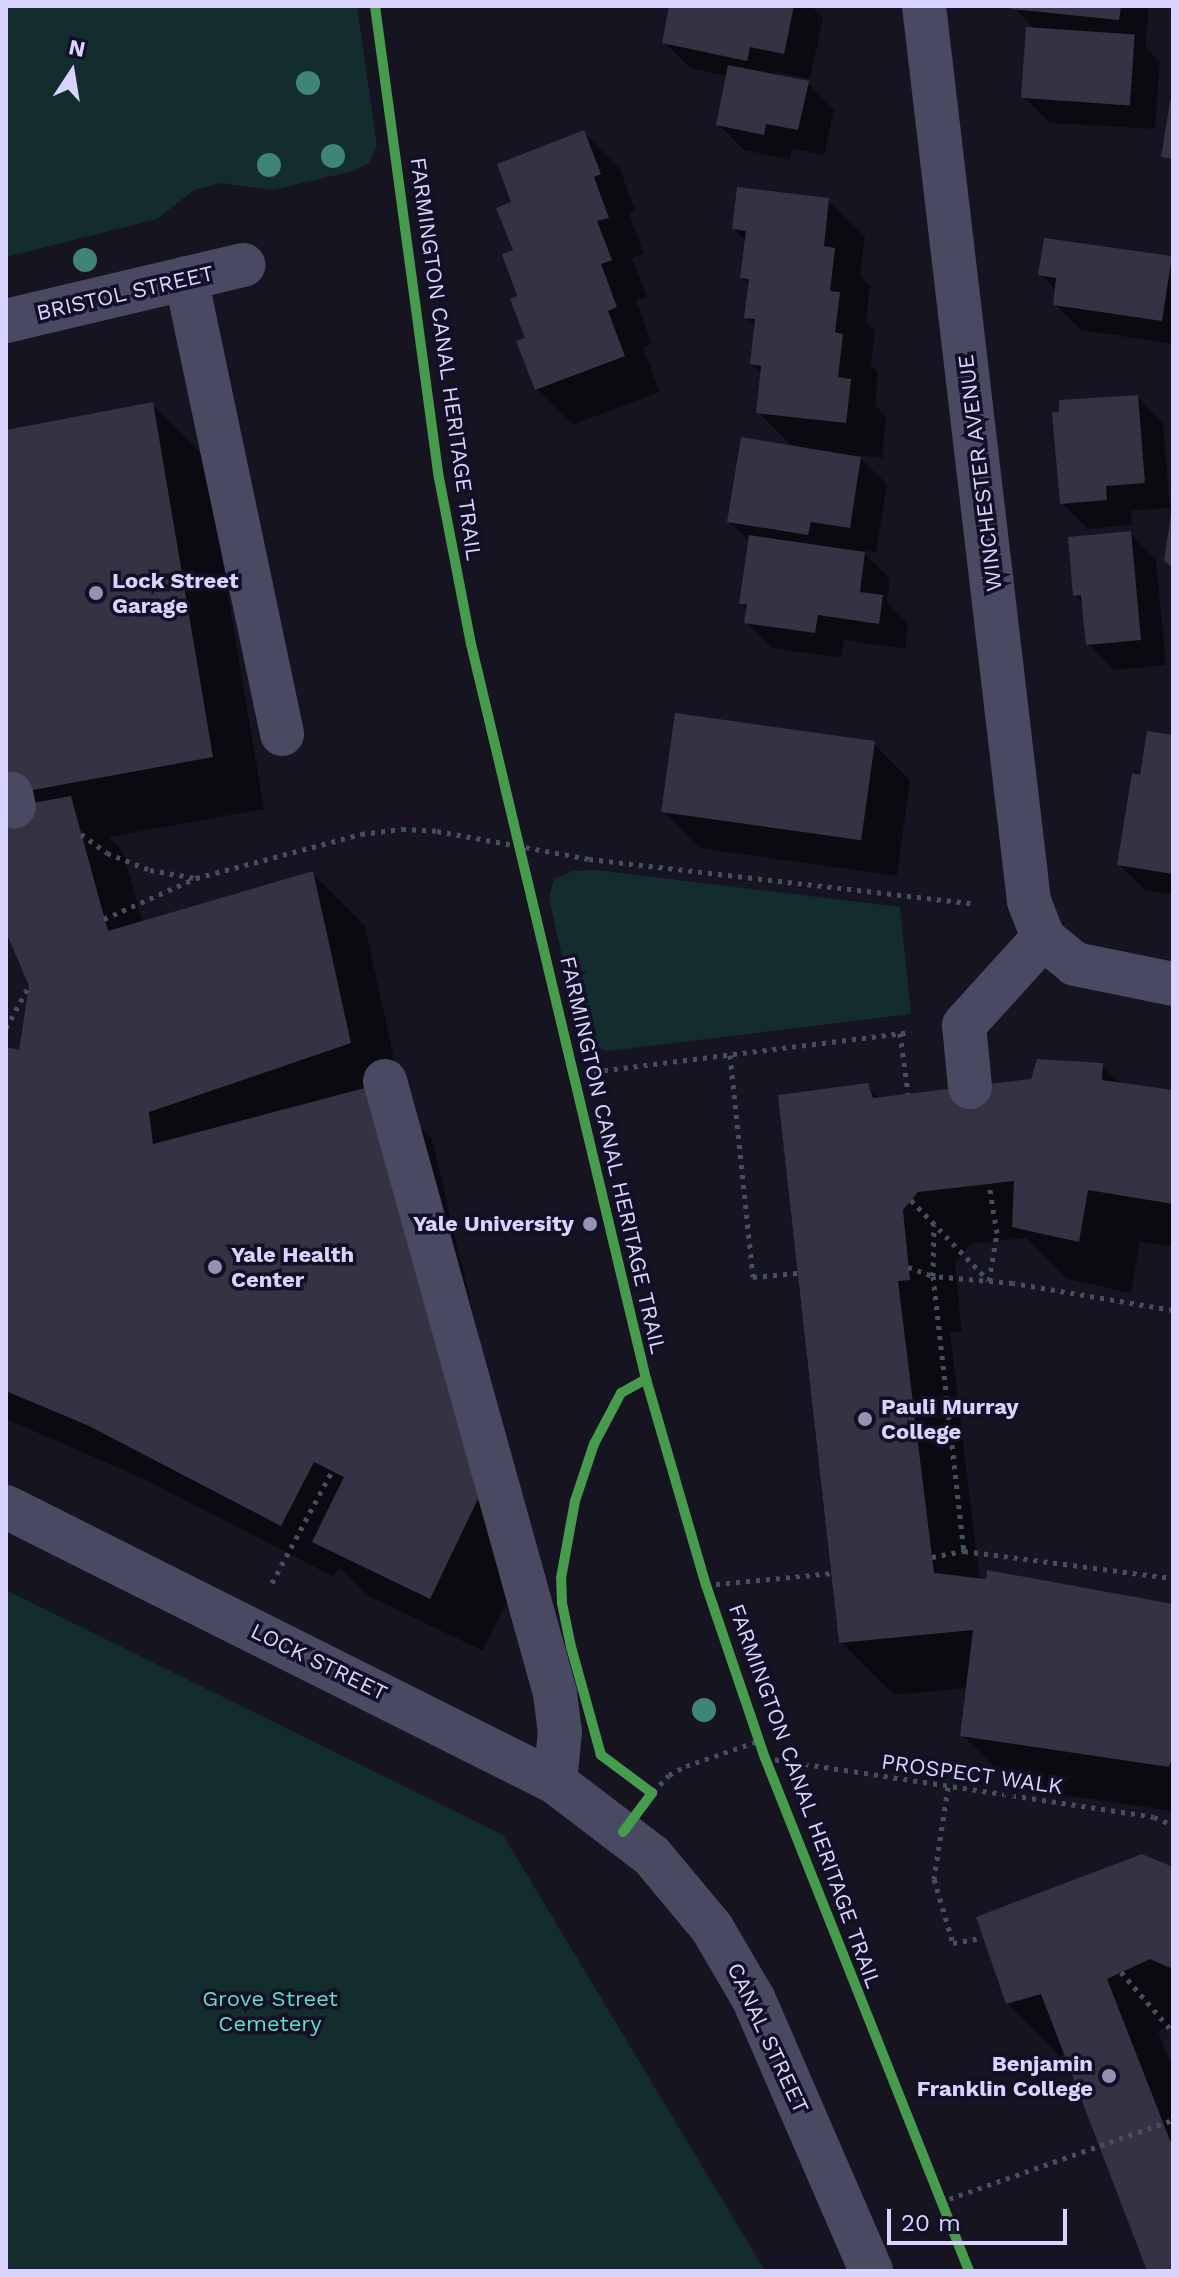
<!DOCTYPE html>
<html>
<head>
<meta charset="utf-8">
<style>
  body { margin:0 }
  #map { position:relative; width:1179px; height:2277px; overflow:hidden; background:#161421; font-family:"Work Sans",sans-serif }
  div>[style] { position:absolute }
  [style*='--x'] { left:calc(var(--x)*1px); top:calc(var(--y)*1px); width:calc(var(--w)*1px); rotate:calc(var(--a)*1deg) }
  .green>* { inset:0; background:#132c2d }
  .shadow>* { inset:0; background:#0007 }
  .building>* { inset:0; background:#343243; transform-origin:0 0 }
  .minor-tunnel>* { height:44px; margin-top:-22px; transform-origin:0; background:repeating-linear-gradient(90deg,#333142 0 44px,transparent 0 66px) }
  .path>* { height:5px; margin-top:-2.5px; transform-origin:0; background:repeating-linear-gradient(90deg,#44505f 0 4px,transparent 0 10px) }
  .minor>* { height:44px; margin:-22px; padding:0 22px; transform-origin:22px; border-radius:22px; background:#4a4962 }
  .cycleway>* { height:10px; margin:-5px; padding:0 5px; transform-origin:5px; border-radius:5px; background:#469c4c }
  .trees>* { width:24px; height:24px; margin:-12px; border-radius:50%; background:#3e8478 }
  .dots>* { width:22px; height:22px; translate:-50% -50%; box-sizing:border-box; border:4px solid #130f26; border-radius:50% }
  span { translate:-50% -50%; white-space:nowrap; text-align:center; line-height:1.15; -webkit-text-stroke:7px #130f26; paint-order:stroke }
  .street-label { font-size:22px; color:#d9d4ff }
  .poi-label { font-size:22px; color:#d9d4ff; font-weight:700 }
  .left { translate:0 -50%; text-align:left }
  .right { translate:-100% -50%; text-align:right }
  .park-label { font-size:22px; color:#5fe0c0 }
  .frame { position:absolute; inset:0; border:8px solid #d9d4ff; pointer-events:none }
  .north { position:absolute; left:32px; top:32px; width:80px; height:80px; -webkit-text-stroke:6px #130f26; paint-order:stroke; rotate:12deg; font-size:22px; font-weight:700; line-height:32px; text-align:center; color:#d9d4ff }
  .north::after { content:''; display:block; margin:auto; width:28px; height:36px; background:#d9d4ff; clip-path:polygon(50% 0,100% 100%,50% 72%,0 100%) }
  .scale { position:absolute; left:887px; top:2209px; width:180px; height:36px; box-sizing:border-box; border:4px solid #d9d4ff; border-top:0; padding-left:10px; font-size:24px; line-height:28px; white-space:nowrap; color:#d9d4ff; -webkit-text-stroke:6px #130f26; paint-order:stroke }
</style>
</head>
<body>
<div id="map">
  <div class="green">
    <div style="clip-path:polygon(6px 6px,357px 6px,377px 146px,369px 163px,353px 171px,273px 190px,220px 183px,194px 190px,157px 219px,6px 257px)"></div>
    <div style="clip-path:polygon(596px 870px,900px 907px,911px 1014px,608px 1051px,590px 1046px,579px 1032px,549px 898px,554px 879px,573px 871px)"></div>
    <div style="clip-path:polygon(6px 1590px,503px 1835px,765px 2271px,6px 2271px)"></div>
  </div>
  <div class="shadow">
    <div style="clip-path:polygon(671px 6px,811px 6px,823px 17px,810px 79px,776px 72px,775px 76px,808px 83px,834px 109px,824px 155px,792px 149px,790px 160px,744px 150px,718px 124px,728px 76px,690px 68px,664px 42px)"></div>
    <div style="clip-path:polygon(1013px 6px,1149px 6px,1145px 46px,1160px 62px,1155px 129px,1050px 123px,1024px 97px,1034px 29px)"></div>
    <div style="clip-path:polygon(584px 133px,620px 169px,635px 210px,629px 213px,644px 254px,632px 258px,647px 297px,636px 300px,652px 344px,643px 347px,660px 392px,572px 425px,536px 389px,520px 298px,514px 203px)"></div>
    <div style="clip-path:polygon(828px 200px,865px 236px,860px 276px,870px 286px,866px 322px,875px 331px,871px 365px,878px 372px,875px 405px,886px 417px,882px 458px,857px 455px,887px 484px,876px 553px,861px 550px,890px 579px,887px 602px,908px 623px,905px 649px,844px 640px,841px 658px,772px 648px,746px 622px,748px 610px,741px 603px,750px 542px,729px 522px,794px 448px,758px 412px,762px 374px,752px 364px,756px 327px,746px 317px,750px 285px,742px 278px,747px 242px,734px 229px)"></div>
    <div style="clip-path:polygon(1171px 258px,1173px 344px,1081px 330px,1055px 304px,1057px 291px,1040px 274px)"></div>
    <div style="clip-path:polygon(1137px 397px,1163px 423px,1170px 508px,1131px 511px,1132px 525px,1088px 529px,1062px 503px)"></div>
    <div style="clip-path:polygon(152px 404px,205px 457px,264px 809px,109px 837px,123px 851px,143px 923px,313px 874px,365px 926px,402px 1096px,392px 1099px,432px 1139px,530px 1553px,483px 1651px,367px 1595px,339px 1567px,334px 1577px,144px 1479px,6px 1419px,6px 1049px,21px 1053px,31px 986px,6px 927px,6px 432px)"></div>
    <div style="clip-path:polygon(1130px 533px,1156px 559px,1166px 665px,1114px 670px,1088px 644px,1084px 604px,1075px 595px)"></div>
    <div style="clip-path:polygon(1173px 737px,1173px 895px,1145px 890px,1119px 864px,1141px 777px)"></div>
    <div style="clip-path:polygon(874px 744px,910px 780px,897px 876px,699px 848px,663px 811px)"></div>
    <div style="clip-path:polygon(1102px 1065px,1122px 1085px,1173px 1092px,1173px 1247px,1140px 1242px,1131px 1293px,1067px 1279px,1026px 1238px,971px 1244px,955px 1263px,962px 1332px,950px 1333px,980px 1581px,1173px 1606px,1173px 1811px,1015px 1788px,962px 1735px,968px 1688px,894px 1695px,841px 1642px,867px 1085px,880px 1099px,1032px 1081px)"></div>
    <div style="clip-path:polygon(1173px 1870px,1173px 2025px,1158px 2031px,1173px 2070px,1173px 2271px,1149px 2271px,1066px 2054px,1060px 2056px,1007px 2003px)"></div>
  </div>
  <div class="building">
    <div style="clip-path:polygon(669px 6px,794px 6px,784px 54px,750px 47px,747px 61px,662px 43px)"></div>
    <div style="clip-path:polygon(1011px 6px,1121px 6px,1119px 20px,1011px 9px)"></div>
    <div style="left:1026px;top:27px;width:109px;height:71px;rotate:4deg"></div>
    <div style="clip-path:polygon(728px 65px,809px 81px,798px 130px,766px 124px,764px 135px,716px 125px)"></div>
    <div style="clip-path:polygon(1170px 101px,1173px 102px,1173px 159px,1161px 157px)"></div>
    <div style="clip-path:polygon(584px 130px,601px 174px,594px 177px,609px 218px,597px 221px,612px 260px,601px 264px,617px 307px,608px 311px,625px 356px,535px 390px,516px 341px,525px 338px,510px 299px,517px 296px,502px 254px,513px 250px,496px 208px,511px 202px,497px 164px)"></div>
    <div style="clip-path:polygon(737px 187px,829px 198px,824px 246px,835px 248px,830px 291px,840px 292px,835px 332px,843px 334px,838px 377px,851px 379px,846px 423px,756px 413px,761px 366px,750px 364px,755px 319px,744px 318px,749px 279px,740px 278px,746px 231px,732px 229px)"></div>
    <div style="clip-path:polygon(1044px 238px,1172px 256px,1162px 321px,1053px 305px,1056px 278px,1038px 275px)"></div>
    <div style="clip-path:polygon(1138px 395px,1145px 483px,1106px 486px,1107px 500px,1060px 504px,1052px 412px,1059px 412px,1059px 400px)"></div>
    <div style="clip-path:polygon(153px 402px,213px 757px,6px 795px,6px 430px)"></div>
    <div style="clip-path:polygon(741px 437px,861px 457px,850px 528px,811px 522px,808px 535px,727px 522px)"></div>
    <div style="clip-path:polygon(1171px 514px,1173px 514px,1173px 568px,1164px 561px)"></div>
    <div style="clip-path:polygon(1131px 531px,1141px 640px,1086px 645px,1081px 595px,1073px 596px,1068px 537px)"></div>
    <div style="clip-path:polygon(749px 535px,865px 552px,860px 592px,883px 595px,879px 624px,818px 615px,815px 633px,744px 623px,747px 604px,739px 604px)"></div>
    <div style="left:675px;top:713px;width:202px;height:100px;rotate:8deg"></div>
    <div style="clip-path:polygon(1147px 731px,1173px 735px,1173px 874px,1117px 865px,1132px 773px,1140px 775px)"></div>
    <div style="clip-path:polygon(71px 796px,108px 931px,313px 871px,351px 1043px,149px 1112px,153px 1144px,380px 1084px,478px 1499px,430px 1599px,312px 1542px,344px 1477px,314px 1462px,281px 1526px,89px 1426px,6px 1391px,6px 1047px,19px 1050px,29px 986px,6px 932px,6px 808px)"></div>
    <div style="clip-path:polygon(1037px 1059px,1103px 1063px,1102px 1080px,1173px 1090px,1173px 1204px,1088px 1190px,1079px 1242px,1012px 1227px,1014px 1181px,918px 1192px,903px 1210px,910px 1280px,898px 1281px,934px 1573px,986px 1579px,987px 1570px,1173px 1604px,1173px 1755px,1169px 1767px,960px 1736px,973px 1630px,839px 1643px,778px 1095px,868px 1083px,873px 1098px,1031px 1079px)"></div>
    <div style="clip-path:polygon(1142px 1854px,1173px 1867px,1173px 1969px,1150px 1959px,1107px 1979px,1173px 2148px,1173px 2271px,1147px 2271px,1041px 1994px,1006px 2004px,976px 1917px)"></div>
  </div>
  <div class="minor-tunnel">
    <div style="--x:6;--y:905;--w:57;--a:-79.9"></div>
    <div style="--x:16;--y:849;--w:42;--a:-92.7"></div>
  </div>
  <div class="path">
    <div style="--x:81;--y:834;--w:32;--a:36"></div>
    <div style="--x:107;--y:853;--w:46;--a:21.6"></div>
    <div style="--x:150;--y:870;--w:46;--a:10.1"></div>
    <div style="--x:104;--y:919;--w:101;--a:-24"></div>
    <div style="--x:196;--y:878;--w:171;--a:-14.9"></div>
    <div style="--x:361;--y:834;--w:41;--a:-7"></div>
    <div style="--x:402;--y:829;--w:35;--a:3"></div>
    <div style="--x:437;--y:831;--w:155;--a:10.4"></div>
    <div style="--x:589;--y:859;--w:385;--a:6.6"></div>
    <div style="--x:6;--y:1028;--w:48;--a:-61.3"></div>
    <div style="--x:900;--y:1033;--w:61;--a:82.4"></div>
    <div style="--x:730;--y:1055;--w:223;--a:84.1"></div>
    <div style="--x:753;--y:1277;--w:45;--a:-5.1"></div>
    <div style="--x:574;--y:1074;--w:340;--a:-7.1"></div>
    <div style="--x:911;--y:1200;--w:111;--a:46.1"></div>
    <div style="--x:908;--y:1267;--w:27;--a:20"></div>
    <div style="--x:933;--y:1276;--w:51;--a:-88.9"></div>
    <div style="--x:989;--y:1281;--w:49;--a:-80.5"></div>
    <div style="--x:997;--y:1233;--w:50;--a:-99.3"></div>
    <div style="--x:1173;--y:1310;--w:162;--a:-170.4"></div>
    <div style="--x:1013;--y:1283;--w:80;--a:-175"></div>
    <div style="--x:933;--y:1276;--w:277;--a:83.6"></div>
    <div style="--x:964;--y:1551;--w:211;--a:7.4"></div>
    <div style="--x:932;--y:1557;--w:33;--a:-11"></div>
    <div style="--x:272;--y:1583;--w:127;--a:-61.8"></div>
    <div style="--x:706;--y:1585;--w:127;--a:-5.4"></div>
    <div style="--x:765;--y:1758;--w:393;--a:8.6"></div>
    <div style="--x:1154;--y:1817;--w:21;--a:23"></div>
    <div style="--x:948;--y:1787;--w:93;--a:98.7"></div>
    <div style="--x:934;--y:1879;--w:67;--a:73.5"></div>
    <div style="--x:953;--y:1943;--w:29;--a:-10"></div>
    <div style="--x:653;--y:1792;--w:23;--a:-47"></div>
    <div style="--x:669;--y:1775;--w:19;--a:-28"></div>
    <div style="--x:686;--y:1766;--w:76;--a:-19.1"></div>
    <div style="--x:1121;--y:1972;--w:79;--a:49.1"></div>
    <div style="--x:940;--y:2202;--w:247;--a:-19.4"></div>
  </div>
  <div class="minor">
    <div style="--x:924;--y:6;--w:901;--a:83.31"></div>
    <div style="--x:1029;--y:901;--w:40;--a:69"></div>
    <div style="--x:1043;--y:938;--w:41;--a:39.1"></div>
    <div style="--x:1075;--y:964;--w:100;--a:11.5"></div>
    <div style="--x:186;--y:278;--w:466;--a:78.1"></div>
    <div style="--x:6;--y:321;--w:244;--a:-13.3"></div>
    <div style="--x:11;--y:794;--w:13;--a:77"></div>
    <div style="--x:385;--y:1081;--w:635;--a:74.48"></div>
    <div style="--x:555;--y:1693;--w:38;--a:83"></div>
    <div style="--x:560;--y:1731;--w:51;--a:95.6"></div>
    <div style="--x:970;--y:1087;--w:62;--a:-95.5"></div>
    <div style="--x:964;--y:1025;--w:118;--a:-47.8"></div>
    <div style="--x:6;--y:1507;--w:614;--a:26.61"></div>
    <div style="--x:555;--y:1782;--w:122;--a:37.3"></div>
    <div style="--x:652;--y:1856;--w:94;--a:50.2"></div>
    <div style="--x:712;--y:1928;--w:83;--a:59.7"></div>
    <div style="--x:754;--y:2000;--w:295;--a:66.6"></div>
  </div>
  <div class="cycleway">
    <div style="--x:375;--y:6;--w:476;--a:82.3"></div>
    <div style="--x:439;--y:478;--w:169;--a:79.1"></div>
    <div style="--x:471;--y:644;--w:756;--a:76.61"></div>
    <div style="--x:646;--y:1379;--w:215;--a:73.8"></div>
    <div style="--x:706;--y:1585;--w:183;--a:71.2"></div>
    <div style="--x:765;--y:1758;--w:552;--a:68.31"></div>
    <div style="--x:623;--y:1832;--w:49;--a:-53.4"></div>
    <div style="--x:652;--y:1793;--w:64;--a:-143.3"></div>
    <div style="--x:601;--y:1755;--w:112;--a:-105.5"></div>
    <div style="--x:571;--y:1647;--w:45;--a:-101.6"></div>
    <div style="--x:562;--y:1603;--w:25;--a:-92"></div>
    <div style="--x:561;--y:1578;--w:78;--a:-79.7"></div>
    <div style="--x:575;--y:1501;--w:60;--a:-71.6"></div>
    <div style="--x:594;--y:1444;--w:58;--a:-62.1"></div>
    <div style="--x:621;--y:1393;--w:29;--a:-29"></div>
  </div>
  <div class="trees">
    <div style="left:308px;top:83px"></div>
    <div style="left:333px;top:156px"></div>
    <div style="left:269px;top:165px"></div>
    <div style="left:85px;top:260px"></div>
    <div style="left:704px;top:1710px"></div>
  </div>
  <div class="dots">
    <div style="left:96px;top:593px;background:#9591b1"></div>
    <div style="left:590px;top:1224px;background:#9591b1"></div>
    <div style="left:215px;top:1267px;background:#9591b1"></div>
    <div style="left:865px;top:1419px;background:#9591b1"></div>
    <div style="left:1109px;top:2076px;background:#9591b1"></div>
  </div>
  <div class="street-label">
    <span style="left:125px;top:293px;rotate:-13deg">BRISTOL STREET</span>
    <span style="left:446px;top:359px;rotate:82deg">FARMINGTON CANAL HERITAGE TRAIL</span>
    <span style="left:980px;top:473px;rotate:-97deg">WINCHESTER AVENUE</span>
    <span style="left:613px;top:1155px;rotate:77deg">FARMINGTON CANAL HERITAGE TRAIL</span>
    <span style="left:319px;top:1662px;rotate:26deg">LOCK STREET</span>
    <span style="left:972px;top:1774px;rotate:8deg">PROSPECT WALK</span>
    <span style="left:805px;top:1796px;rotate:70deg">FARMINGTON CANAL HERITAGE TRAIL</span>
    <span style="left:768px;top:2038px;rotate:65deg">CANAL STREET</span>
  </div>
  <div class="poi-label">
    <span class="left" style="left:112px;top:593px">Lock Street<br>Garage</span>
    <span class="right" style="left:574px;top:1224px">Yale University</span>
    <span class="left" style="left:231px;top:1267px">Yale Health<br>Center</span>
    <span class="left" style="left:881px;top:1419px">Pauli Murray<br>College</span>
    <span class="right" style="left:1093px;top:2076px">Benjamin<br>Franklin College</span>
  </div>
  <div class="park-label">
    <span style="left:270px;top:2011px">Grove Street<br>Cemetery</span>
  </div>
  <div class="frame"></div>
  <div class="north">N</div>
  <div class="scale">20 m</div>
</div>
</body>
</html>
